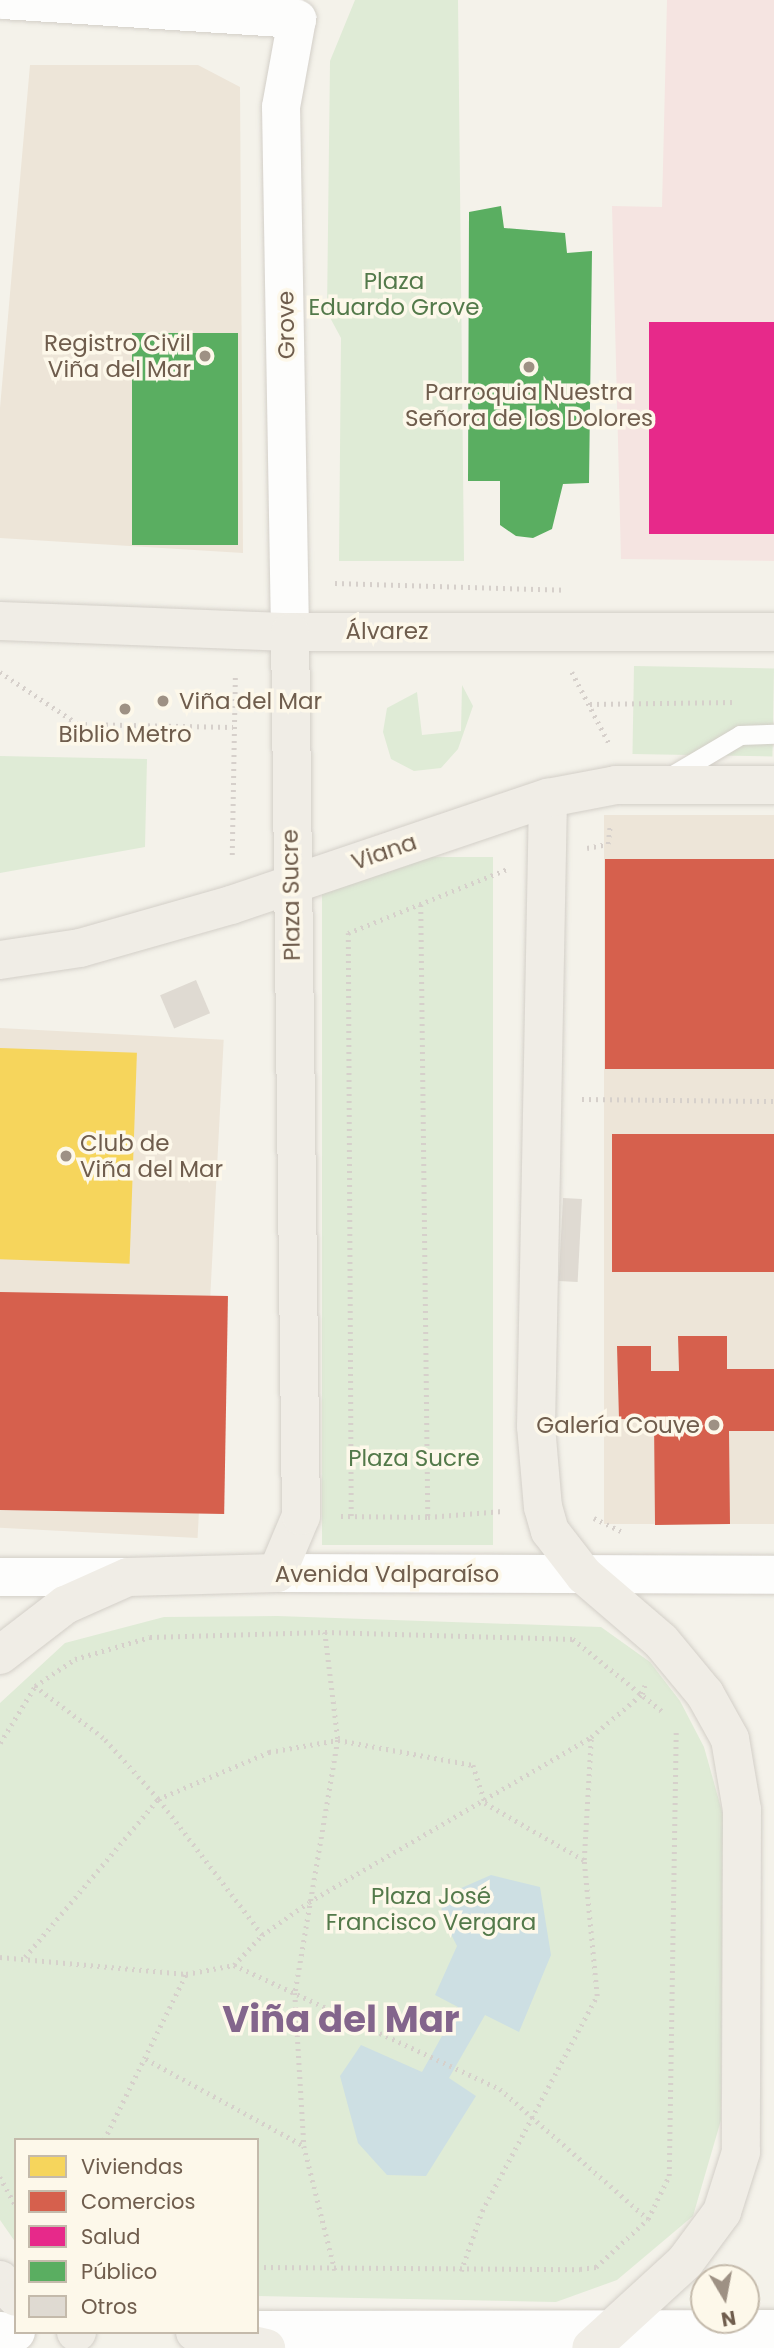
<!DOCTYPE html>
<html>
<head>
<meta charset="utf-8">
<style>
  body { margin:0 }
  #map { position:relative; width:774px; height:2348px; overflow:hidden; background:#f4f2ea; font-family:Poppins,sans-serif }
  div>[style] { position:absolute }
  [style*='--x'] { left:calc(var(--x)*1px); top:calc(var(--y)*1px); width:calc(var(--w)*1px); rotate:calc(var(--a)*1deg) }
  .residential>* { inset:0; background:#ede5d8; transform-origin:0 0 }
  .medical>* { inset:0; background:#f5e4e1 }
  .green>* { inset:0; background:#dfebd6; transform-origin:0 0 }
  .water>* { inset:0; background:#cddfe3 }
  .homes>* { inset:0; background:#f6d55c; transform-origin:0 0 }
  .shops>* { inset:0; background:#d6604d; transform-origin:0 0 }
  .health>* { inset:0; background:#e7298a; transform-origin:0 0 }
  .public>* { inset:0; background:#5aae61; transform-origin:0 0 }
  .building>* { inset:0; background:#dfdad2; transform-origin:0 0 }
  .path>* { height:4.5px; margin-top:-2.25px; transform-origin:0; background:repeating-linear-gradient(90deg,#d6d0cb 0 2px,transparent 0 7px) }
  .roads { filter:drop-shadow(0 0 2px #d3cfc8) drop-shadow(0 0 2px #d3cfc8) }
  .lane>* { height:19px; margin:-9.5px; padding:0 9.5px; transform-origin:9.5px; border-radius:9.5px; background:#fdfdfc }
  .street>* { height:38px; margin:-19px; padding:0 19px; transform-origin:19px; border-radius:19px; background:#fdfdfc }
  .secondary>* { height:38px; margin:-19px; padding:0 19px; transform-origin:19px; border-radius:19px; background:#fdfdfc }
  .primary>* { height:38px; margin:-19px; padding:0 19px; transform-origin:19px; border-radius:19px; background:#f0ede6 }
  .dots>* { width:19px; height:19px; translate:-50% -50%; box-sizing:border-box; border:4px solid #fdf8ea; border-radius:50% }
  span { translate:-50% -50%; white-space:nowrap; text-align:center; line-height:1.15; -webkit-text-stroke:7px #fdf8ea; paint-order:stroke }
  .park-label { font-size:23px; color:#53794a }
  .street-label { font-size:23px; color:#6f5d4d }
  .poi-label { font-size:23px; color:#6f5d4d }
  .right { translate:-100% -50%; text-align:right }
  .left { translate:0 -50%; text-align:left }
  .town-label { font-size:37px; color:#83658c; font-weight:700 }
  .legend { position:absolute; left:14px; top:2138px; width:245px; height:196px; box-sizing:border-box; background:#fdf8ea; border:2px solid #c4baab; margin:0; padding:9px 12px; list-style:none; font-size:21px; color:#6f5d4d }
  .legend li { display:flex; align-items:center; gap:14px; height:35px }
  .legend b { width:35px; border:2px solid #c4baab }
  .north { position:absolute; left:690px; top:2264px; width:70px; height:70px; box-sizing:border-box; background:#fdf8ea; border:2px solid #c4baab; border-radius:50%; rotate:170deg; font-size:19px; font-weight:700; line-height:28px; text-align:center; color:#6f5d4d }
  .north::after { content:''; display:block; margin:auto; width:24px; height:32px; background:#9e9184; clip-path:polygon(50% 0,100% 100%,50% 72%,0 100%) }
</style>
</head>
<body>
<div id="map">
  <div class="residential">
    <div style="clip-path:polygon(30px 65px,198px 65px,240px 87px,243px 553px,0 538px,0 408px)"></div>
    <div style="left:774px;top:815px;width:709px;height:170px;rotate:90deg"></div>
    <div style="left:0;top:1028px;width:224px;height:499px;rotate:3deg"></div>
  </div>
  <div class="medical">
    <div style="clip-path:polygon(667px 0,774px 0,774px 561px,621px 559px,612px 206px,662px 207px)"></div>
  </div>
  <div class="green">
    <div style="clip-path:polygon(355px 0,458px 0,464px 561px,339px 561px,341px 338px,327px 312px,330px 61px)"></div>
    <div style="left:634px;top:666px;width:140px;height:88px;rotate:1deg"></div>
    <div style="clip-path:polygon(462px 685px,473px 706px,458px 749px,441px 768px,414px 771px,391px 759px,383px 732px,387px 708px,417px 692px,422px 735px,461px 731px)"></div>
    <div style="clip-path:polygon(0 756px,147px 759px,145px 847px,0 873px)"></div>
    <div style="left:493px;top:857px;width:688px;height:171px;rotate:90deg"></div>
    <div style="clip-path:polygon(277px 1616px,601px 1627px,650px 1662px,680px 1701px,704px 1747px,723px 1815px,721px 2120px,693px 2216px,617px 2280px,556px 2302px,257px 2296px,257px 2140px,16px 2140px,16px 2243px,0 2220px,0 1703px,65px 1643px,164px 1617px)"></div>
  </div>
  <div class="water">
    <div style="clip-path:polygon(491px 1875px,540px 1887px,551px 1955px,519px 2032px,485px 2015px,449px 2078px,476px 2096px,426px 2176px,387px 2175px,358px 2143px,340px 2076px,361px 2045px,422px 2072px,458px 2007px,435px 1995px,457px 1946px,441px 1915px,443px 1896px)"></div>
  </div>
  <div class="homes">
    <div style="left:0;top:1048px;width:137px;height:211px;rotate:2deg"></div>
  </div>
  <div class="shops">
    <div style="left:774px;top:859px;width:210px;height:169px;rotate:90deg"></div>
    <div style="left:612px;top:1134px;width:162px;height:138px"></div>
    <div style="left:0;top:1292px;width:228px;height:218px;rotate:1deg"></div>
    <div style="clip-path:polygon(678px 1336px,727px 1336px,727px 1369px,774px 1369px,774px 1431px,729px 1431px,730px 1524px,655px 1525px,654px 1420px,619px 1419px,617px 1346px,651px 1346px,651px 1371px,679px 1371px)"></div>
  </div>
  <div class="health">
    <div style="left:774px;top:322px;width:212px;height:125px;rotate:90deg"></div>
  </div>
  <div class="public">
    <div style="clip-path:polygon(501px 206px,504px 228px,565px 233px,567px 253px,592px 251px,589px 483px,563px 484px,552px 529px,533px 538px,516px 536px,500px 525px,500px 481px,468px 481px,469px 212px)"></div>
    <div style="left:132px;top:333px;width:106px;height:212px"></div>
  </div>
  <div class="building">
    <div style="left:196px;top:980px;width:36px;height:39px;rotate:67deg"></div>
    <div style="left:563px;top:1198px;width:19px;height:83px;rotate:3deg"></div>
  </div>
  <div class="path">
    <div style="--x:335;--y:583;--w:231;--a:1.7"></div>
    <div style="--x:0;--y:672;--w:94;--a:33.7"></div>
    <div style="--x:78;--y:724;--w:155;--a:1.1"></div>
    <div style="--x:572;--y:672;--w:82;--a:62.5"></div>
    <div style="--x:590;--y:704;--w:145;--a:-0.8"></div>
    <div style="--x:587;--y:848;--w:21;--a:-11"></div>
    <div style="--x:608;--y:844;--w:18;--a:-84"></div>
    <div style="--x:232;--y:855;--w:180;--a:-89"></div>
    <div style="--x:421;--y:905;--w:612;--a:89.34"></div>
    <div style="--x:582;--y:1099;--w:192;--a:0.6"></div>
    <div style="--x:341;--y:1516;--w:87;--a:0.7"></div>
    <div style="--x:428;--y:1517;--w:75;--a:-4.6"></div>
    <div style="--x:351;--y:1516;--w:583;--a:-90.29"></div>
    <div style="--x:348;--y:933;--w:171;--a:-21.9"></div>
    <div style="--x:594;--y:1518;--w:30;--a:26"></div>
    <div style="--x:325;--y:1632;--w:109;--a:83.1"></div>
    <div style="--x:338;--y:1740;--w:257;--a:99.6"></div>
    <div style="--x:295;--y:1993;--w:153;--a:86.6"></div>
    <div style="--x:304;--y:2146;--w:128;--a:76"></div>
    <div style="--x:0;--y:1743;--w:67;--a:-58.4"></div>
    <div style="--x:35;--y:1686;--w:48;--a:-34"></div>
    <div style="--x:75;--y:1659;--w:78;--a:-16.3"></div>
    <div style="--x:150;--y:1637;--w:175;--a:-1.6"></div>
    <div style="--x:325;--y:1632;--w:248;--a:1.6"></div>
    <div style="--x:573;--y:1639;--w:116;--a:39"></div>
    <div style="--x:262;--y:1935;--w:171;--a:-127.4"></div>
    <div style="--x:158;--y:1799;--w:121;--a:-22.9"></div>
    <div style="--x:269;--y:1752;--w:70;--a:-9.9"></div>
    <div style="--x:338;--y:1740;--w:137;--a:10.5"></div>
    <div style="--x:473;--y:1765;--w:40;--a:72"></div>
    <div style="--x:485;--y:1803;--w:114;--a:29.9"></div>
    <div style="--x:584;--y:1860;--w:122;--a:-86.7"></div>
    <div style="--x:0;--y:1957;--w:187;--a:5.2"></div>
    <div style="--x:186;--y:1974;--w:49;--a:-10.6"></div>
    <div style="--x:234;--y:1965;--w:41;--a:-47"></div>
    <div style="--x:262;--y:1935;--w:57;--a:-35.1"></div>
    <div style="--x:309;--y:1902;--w:327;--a:-30.3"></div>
    <div style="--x:591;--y:1737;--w:67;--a:-40.1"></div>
    <div style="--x:642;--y:1694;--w:9;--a:-72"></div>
    <div style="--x:25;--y:1957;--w:207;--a:-49.9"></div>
    <div style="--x:158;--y:1799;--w:82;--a:-132"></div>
    <div style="--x:103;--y:1738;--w:86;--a:-143"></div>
    <div style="--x:234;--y:1965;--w:293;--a:25"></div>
    <div style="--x:500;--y:2089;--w:197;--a:41.3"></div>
    <div style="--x:146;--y:2059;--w:180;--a:28.8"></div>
    <div style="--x:104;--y:2140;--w:185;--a:-63.7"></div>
    <div style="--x:0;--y:2177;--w:33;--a:61"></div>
    <div style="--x:257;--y:2267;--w:323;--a:0.4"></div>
    <div style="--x:580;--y:2269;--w:16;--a:-7"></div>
    <div style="--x:596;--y:2267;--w:71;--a:-42.7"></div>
    <div style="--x:648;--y:2219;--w:48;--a:-64"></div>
    <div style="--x:669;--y:2176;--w:448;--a:-89.1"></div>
    <div style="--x:461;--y:2271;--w:64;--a:-70.7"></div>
    <div style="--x:482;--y:2211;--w:244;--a:-61.9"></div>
    <div style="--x:597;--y:1996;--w:137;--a:-95.5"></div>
  </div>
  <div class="roads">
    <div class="lane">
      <div style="--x:666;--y:779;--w:86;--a:-30.7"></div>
      <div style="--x:740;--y:735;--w:34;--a:-2"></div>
    </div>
    <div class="street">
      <div style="--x:3;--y:0;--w:295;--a:3.7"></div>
      <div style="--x:290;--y:632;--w:525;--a:-90.98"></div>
      <div style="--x:281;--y:107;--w:89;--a:-79.7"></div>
    </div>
    <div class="secondary">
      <div style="--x:277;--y:1573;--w:497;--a:0.2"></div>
      <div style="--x:0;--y:1577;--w:128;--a:0"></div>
      <div style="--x:257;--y:2330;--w:517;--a:-0.11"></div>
      <div style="--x:0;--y:2331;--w:16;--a:4"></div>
    </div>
    <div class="primary">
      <div style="--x:0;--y:621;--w:290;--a:2.2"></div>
      <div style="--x:290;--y:632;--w:484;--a:0"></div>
      <div style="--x:548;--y:798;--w:628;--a:91.09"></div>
      <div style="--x:536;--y:1426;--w:81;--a:85.1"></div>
      <div style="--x:543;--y:1507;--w:25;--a:74"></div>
      <div style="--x:550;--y:1531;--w:56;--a:52.3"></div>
      <div style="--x:584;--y:1575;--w:101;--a:40.6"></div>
      <div style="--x:661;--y:1641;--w:69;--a:50.3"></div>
      <div style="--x:705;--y:1694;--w:51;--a:60.9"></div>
      <div style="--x:730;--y:1739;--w:72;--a:80.4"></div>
      <div style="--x:742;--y:1810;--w:342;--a:90.2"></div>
      <div style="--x:741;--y:2152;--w:63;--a:107.6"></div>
      <div style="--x:722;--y:2212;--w:62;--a:126.5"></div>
      <div style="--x:685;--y:2262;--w:127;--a:137.5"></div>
      <div style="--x:0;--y:960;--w:81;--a:-8.5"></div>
      <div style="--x:80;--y:948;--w:157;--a:-15.9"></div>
      <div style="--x:231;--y:905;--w:335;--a:-18.7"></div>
      <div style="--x:548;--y:798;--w:69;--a:-10.8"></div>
      <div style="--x:616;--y:785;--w:158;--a:0"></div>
      <div style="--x:0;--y:1655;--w:82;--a:-37.6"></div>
      <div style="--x:65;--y:1605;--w:69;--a:-24"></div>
      <div style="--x:128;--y:1577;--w:149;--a:-1.5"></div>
      <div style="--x:277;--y:1573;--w:62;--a:-67.2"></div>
      <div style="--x:301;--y:1516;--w:884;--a:-90.71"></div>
      <div style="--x:0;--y:2280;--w:23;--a:47"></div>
      <div style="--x:76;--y:2332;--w:1;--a:0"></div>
      <div style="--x:195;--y:2332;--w:73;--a:12.7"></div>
    </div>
  </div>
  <div class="dots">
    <div style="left:205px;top:356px;background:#9e9184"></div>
    <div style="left:529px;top:367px;background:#9e9184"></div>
    <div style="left:163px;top:701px;background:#9e9184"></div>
    <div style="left:125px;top:709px;background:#9e9184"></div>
    <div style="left:66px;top:1156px;background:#9e9184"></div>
    <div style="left:714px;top:1425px;background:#9e9184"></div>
  </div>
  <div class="park-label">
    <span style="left:394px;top:294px">Plaza<br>Eduardo Grove</span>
    <span style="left:414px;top:1458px">Plaza Sucre</span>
    <span style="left:431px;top:1909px">Plaza José<br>Francisco Vergara</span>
  </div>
  <div class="street-label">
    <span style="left:286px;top:325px;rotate:-91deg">Grove</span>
    <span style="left:387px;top:631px">Álvarez</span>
    <span style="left:384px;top:852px;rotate:-19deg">Viana</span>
    <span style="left:291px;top:895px;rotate:-91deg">Plaza Sucre</span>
    <span style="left:387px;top:1574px">Avenida Valparaíso</span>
  </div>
  <div class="poi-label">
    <span class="right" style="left:191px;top:356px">Registro Civil<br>Viña del Mar</span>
    <span style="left:529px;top:405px">Parroquia Nuestra<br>Señora de los Dolores</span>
    <span class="left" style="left:179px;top:701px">Viña del Mar</span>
    <span style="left:125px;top:734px">Biblio Metro</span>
    <span class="left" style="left:80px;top:1156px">Club de<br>Viña del Mar</span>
    <span class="right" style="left:700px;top:1425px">Galería Couve</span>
  </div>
  <div class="town-label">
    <span style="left:341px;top:2019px">Viña del Mar</span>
  </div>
  <ul class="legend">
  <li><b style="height:19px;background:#f6d55c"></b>Viviendas</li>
  <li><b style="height:19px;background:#d6604d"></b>Comercios</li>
  <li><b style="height:19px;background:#e7298a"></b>Salud</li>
  <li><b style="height:19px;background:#5aae61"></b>Público</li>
  <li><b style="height:19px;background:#dfdad2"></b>Otros</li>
  </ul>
  <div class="north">N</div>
</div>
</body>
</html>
